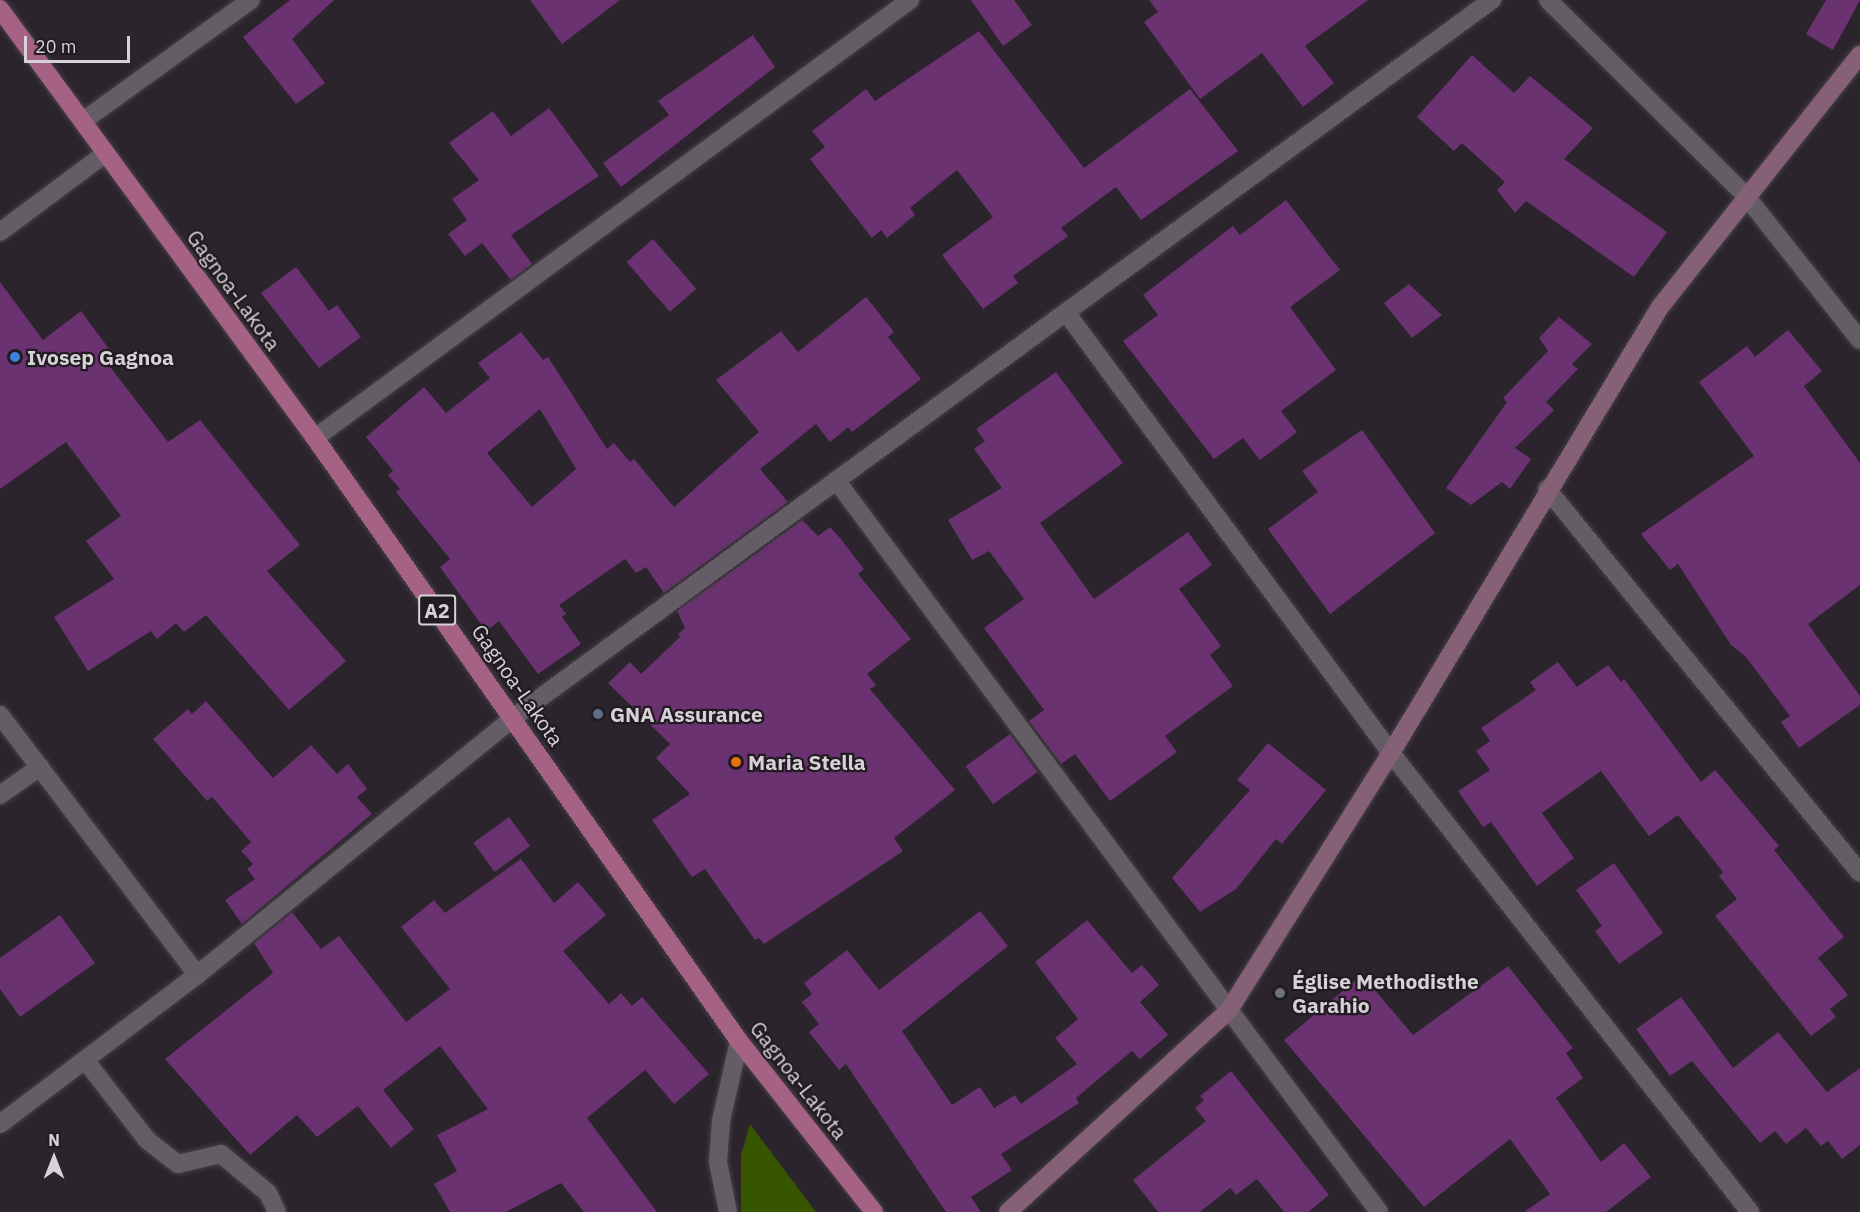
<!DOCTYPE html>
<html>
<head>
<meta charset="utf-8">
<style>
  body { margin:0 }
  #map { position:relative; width:1860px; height:1212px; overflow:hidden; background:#2b242c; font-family:"IBM Plex Sans",sans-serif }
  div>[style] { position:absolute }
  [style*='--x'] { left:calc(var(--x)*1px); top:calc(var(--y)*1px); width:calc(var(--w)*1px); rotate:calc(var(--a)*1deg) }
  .green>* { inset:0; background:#385600 }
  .building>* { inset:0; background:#6a3270; transform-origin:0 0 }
  .roads { filter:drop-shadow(0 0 2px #474147) drop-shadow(0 0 2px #474147) }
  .lane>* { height:18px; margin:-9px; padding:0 9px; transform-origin:9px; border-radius:9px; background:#655d66 }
  .street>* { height:18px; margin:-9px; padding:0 9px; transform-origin:9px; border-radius:9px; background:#655d66 }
  .secondary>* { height:18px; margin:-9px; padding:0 9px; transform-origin:9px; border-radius:9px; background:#866076 }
  .primary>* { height:18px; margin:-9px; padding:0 9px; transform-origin:9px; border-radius:9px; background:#a66285 }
  .dots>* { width:16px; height:16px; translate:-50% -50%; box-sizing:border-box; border:3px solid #221b22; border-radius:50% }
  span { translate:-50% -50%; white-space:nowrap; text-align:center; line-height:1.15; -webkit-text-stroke:4.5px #221b22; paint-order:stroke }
  .shield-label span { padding:2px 4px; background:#221b22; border:2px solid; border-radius:4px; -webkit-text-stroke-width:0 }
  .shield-label { font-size:20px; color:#d7d2d7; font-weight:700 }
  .street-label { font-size:21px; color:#d7d2d7 }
  .poi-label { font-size:21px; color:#d7d2d7; font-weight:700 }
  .left { translate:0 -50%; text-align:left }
  .north { position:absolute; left:24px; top:1128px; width:60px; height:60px; -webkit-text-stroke:4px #221b22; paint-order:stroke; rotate:0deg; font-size:16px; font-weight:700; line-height:24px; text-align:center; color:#d7d2d7 }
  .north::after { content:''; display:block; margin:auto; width:21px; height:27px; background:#d7d2d7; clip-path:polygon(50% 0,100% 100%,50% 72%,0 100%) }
  .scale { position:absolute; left:24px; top:36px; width:106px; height:27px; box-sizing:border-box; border:3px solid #d7d2d7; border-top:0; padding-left:8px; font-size:18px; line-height:21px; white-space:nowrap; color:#d7d2d7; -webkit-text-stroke:4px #221b22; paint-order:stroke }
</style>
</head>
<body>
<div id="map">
  <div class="green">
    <div style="clip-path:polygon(750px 1124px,816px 1212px,741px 1212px,741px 1155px)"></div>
  </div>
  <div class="building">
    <div style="clip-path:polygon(290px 0,334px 0,292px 39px,325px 83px,296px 104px,243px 37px)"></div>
    <div style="clip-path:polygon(530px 0,620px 0,562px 44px)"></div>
    <div style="clip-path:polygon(971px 0,1014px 0,1032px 25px,1003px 46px)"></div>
    <div style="clip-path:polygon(1149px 0,1368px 0,1305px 46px,1334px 83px,1303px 107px,1262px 53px,1200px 99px,1144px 22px,1158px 12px)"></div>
    <div style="clip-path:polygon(1826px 0,1860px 0,1833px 50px,1806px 34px)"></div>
    <div style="clip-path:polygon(979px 31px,1084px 168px,1190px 89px,1238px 151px,1141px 220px,1116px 187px,1061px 228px,1068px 236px,1013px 276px,1018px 283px,983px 309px,942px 255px,993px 217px,957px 170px,910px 208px,915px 215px,887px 238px,881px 230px,872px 238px,810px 159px,825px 147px,812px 131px,866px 89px,875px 101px)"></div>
    <div style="clip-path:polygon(753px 35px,775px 67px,621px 187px,603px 163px,669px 115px,658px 101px)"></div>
    <div style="clip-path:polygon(1472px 55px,1514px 93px,1530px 76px,1593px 128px,1564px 159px,1667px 232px,1634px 277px,1526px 201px,1515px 213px,1497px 190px,1505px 182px,1462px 143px,1454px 151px,1417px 117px)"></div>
    <div style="clip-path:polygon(549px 108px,599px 176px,511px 235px,532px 264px,511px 280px,482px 243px,465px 256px,448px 234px,467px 220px,452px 199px,479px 180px,449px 143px,493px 111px,511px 136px)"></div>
    <div style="clip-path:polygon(1286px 200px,1340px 270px,1290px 307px,1336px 370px,1281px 411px,1297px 432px,1260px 460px,1243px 438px,1214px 459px,1123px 341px,1158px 315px,1143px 295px,1233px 226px,1240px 235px)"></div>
    <div style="left:653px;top:239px;width:66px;height:35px;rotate:49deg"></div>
    <div style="clip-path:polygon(296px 267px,329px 311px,337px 305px,361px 337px,319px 368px,261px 293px)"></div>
    <div style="clip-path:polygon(0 282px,43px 340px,81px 311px,112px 353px,104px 359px,168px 442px,200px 420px,300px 545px,267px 571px,346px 661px,289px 710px,206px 615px,184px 632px,176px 623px,157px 639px,151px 631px,88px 671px,54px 617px,114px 579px,86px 541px,121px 516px,66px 442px,0 489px)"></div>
    <div style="clip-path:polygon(1409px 284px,1442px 315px,1412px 338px,1384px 303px)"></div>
    <div style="clip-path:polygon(evenodd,866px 297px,894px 332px,888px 337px,921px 379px,852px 432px,848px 427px,830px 442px,816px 424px,760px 469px,788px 502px,664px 593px,646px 567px,636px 573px,625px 559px,559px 605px,566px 614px,562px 617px,581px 644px,538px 674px,499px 621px,486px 631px,440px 567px,450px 559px,396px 492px,400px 489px,388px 475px,393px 471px,366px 437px,424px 387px,446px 413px,490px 378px,478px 363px,521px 332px,543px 360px,548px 357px,607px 449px,614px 443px,630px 462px,634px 459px,674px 507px,759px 432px,716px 380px,781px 331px,798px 352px,866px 297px,540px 409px,576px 469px,532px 507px,487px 453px,540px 409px)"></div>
    <div style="clip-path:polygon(1559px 317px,1592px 344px,1572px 364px,1578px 369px,1546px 402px,1554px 410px,1515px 448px,1531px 459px,1510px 489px,1502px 482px,1471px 505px,1446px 488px,1507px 402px,1503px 398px,1548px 351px,1539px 338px)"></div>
    <div style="clip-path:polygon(1788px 330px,1822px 371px,1804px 386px,1860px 463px,1860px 585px,1808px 624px,1860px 696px,1860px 705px,1799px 748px,1781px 722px,1790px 716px,1746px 657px,1731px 645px,1678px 564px,1670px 570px,1641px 534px,1754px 456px,1699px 382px,1747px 346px,1755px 357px)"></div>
    <div style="clip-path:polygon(1056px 372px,1123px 463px,1040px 523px,1094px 599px,1188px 532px,1212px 565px,1179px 589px,1221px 646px,1210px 655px,1233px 686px,1165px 736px,1177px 752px,1110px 801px,1075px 754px,1061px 764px,1029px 721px,1044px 710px,984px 628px,1024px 599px,989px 551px,972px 560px,948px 520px,1002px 488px,974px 449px,985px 441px,976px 429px)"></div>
    <div style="clip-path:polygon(1362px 430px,1435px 533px,1330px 614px,1268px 529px,1318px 492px,1302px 471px)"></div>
    <div style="clip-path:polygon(802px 520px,818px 536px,830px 527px,840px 538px,864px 569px,858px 574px,911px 639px,867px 674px,876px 685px,870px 689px,955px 790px,894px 838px,903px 851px,764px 944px,759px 938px,755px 940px,705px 869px,692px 877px,652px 820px,690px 794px,656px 758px,670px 744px,608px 683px,630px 662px,641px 674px,680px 637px,678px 634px,685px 628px,677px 611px)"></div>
    <div style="clip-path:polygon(1558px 662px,1577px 687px,1608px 665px,1621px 682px,1624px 679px,1701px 782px,1715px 770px,1779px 846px,1774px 850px,1844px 937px,1818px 958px,1848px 995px,1830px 1009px,1836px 1017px,1811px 1036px,1715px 916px,1737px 899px,1719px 876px,1723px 872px,1678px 815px,1649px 836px,1601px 771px,1542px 813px,1574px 858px,1537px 886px,1491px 822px,1483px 827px,1458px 791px,1490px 770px,1476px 751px,1490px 741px,1481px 728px,1536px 690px,1530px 682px)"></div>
    <div style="clip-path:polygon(206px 701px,273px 778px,311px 745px,337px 774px,348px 764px,367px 789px,357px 797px,372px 814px,242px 924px,225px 900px,255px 879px,247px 869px,253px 864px,241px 851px,251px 842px,212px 797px,207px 801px,153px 739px,188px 709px,192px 714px)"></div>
    <div style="left:1010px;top:734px;width:47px;height:55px;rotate:54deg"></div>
    <div style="clip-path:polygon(1268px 743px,1326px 790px,1282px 844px,1276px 839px,1236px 889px,1200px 912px,1172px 878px,1250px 790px,1237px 780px)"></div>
    <div style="left:509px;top:817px;width:36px;height:44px;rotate:54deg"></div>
    <div style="clip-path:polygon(521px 859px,554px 903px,578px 882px,606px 915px,563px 951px,609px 1004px,621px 993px,632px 1006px,642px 997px,709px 1074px,674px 1104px,645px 1070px,587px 1118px,657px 1212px,584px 1212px,561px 1183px,506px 1212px,450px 1212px,434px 1184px,457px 1171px,437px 1135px,488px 1109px,440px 1046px,383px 1090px,414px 1129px,391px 1148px,358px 1106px,317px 1137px,297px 1115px,250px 1155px,165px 1059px,273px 973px,254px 943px,292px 912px,321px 949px,339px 936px,406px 1022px,450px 989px,401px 927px,434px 900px,445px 913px)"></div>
    <div style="clip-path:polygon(1614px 863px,1663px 933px,1619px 964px,1595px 931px,1602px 926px,1576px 890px)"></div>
    <div style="clip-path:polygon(980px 911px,1008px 946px,902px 1031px,952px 1105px,980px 1087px,994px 1108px,1015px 1095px,1021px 1104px,1077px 1064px,1055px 1038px,1078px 1019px,1035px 962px,1087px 920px,1132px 973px,1142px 965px,1159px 985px,1140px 1002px,1168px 1035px,1140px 1059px,1132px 1051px,1076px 1098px,1079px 1103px,1001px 1154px,1012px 1170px,971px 1197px,981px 1212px,946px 1212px,846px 1064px,839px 1070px,809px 1032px,819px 1024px,802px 1002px,812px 994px,804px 983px,847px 950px,879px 990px)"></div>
    <div style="clip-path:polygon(60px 915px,95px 963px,20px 1017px,0 989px,0 958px)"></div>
    <div style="clip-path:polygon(1508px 966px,1573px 1048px,1566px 1053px,1583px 1078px,1556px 1098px,1601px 1162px,1624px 1143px,1651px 1177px,1606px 1212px,1524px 1212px,1550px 1194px,1510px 1139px,1424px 1207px,1284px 1040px,1362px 975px,1413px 1035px)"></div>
    <div style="clip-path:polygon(1681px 997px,1733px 1068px,1778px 1032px,1827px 1092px,1860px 1068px,1860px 1145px,1842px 1159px,1828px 1141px,1821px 1146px,1806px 1128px,1786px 1144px,1775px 1131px,1760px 1143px,1692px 1061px,1670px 1076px,1636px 1029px)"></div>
    <div style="clip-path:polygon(1231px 1071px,1329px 1195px,1308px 1212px,1284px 1212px,1257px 1179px,1236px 1195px,1230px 1188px,1200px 1212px,1158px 1212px,1133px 1180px,1206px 1121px,1195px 1108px,1204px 1100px,1200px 1096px)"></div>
  </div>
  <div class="roads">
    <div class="lane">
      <div style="--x:728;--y:1212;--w:51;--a:-101.3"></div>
      <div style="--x:718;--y:1162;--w:41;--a:-85.8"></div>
      <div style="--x:721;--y:1121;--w:82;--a:-77.3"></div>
    </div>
    <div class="street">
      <div style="--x:1548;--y:0;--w:277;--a:44.7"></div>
      <div style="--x:1745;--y:195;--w:185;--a:51.6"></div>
      <div style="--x:83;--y:121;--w:207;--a:-35.8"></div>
      <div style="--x:0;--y:232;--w:132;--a:-36.7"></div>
      <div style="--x:1068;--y:315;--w:544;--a:53.59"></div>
      <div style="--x:1391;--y:753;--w:583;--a:51.97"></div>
      <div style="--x:315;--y:438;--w:739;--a:-36.36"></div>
      <div style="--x:836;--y:480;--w:911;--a:53.43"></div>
      <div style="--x:1547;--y:489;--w:495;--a:50.8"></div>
      <div style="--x:0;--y:715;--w:326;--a:52.8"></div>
      <div style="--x:0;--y:795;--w:49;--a:-35"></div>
      <div style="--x:85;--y:1060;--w:101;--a:52.2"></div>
      <div style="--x:147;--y:1140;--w:39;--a:38"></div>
      <div style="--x:178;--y:1164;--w:44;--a:-13.1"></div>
      <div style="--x:221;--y:1154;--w:61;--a:39.7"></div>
      <div style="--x:268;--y:1193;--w:21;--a:65"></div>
      <div style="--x:0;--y:1124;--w:247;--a:-37.1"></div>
      <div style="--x:197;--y:975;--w:409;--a:-39.1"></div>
      <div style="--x:514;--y:717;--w:1213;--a:-36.25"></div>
    </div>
    <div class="secondary">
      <div style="--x:1008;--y:1212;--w:299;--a:-42.4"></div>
      <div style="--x:1229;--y:1010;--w:304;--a:-57.8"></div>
      <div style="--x:1391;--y:753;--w:521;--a:-58.9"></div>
      <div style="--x:1660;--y:307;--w:322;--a:-51.6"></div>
    </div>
    <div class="primary">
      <div style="--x:0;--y:9;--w:532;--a:53.71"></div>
      <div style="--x:315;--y:438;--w:737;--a:54.89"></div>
      <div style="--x:739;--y:1041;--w:218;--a:51.7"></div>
    </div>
  </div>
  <div class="dots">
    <div style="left:15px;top:357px;background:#3f7fe0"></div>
    <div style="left:598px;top:714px;background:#5c6f8a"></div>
    <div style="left:736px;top:762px;background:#e8710a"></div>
    <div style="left:1280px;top:993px;background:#6b7280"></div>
  </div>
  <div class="shield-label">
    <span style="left:437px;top:610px">A2</span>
  </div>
  <div class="street-label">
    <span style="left:234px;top:290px;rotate:54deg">Gagnoa-Lakota</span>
    <span style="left:518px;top:685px;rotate:55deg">Gagnoa-Lakota</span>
    <span style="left:799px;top:1080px;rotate:52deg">Gagnoa-Lakota</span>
  </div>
  <div class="poi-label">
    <span class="left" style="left:27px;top:357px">Ivosep Gagnoa</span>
    <span class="left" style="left:610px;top:714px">GNA Assurance</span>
    <span class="left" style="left:748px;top:762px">Maria Stella</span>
    <span class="left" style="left:1292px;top:993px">Église Methodisthe<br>Garahio</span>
  </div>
  <div class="north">N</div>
  <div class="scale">20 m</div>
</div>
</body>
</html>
